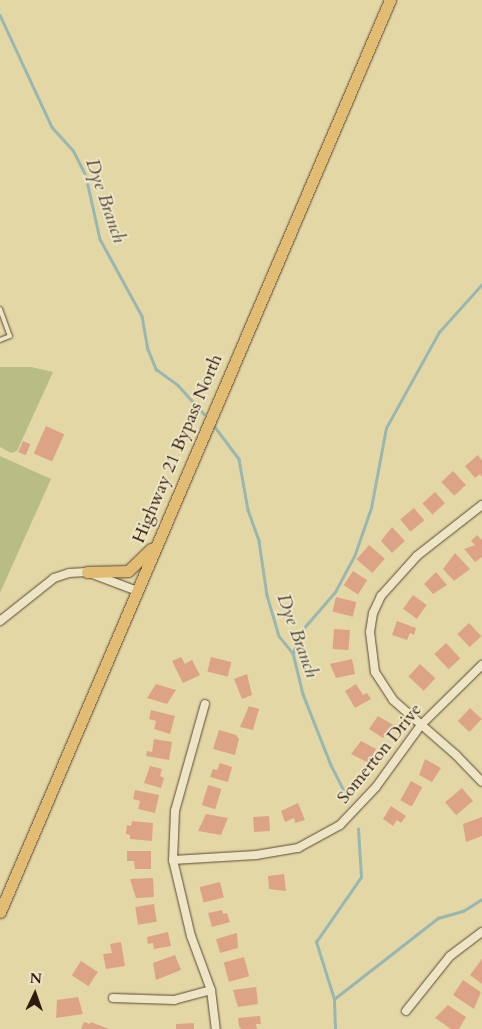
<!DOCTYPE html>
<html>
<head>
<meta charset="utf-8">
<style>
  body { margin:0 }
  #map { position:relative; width:482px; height:1029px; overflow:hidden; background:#e4d7a6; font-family:Cardo,serif }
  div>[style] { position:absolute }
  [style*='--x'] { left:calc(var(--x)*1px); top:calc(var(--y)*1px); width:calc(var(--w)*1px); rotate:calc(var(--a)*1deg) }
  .green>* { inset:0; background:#b8bd84 }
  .stream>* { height:2.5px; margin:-1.25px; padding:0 1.25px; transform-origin:1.25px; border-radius:1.25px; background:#99b7b1 }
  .building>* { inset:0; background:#dda387; transform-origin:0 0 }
  .roads { filter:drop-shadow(0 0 1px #5c4933) drop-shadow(0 0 1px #5c4933) }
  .lane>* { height:4px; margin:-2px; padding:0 2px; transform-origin:2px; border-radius:2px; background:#ede5c5 }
  .street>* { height:8px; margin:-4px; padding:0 4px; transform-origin:4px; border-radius:4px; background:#ede5c5 }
  .primary>* { height:11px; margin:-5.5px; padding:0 5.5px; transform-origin:5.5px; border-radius:5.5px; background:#e2bc73 }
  span { translate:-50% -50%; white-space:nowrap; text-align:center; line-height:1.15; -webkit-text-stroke:4px #ede5c5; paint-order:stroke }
  .street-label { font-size:18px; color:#2f1a0d }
  .water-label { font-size:19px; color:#4f493e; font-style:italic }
  .north { position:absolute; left:10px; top:969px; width:50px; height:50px; -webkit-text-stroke:4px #ede5c5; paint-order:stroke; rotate:3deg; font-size:14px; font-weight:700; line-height:20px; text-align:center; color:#2f1a0d }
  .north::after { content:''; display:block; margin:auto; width:18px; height:22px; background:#2f1a0d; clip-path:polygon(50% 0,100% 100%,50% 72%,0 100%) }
</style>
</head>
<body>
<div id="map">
  <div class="green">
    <div style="clip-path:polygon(0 367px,31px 367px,53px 372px,17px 451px,11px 453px,0 447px)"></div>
    <div style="clip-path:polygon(0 456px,51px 479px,0 593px)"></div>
  </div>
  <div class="stream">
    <div style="--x:0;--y:15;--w:123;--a:65.1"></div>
    <div style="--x:52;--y:127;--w:31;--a:48"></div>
    <div style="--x:73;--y:150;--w:29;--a:63"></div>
    <div style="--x:86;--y:176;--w:65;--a:77.5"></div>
    <div style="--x:100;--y:239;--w:88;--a:61.4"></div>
    <div style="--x:142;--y:316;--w:34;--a:80"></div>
    <div style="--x:148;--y:349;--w:22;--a:68"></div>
    <div style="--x:156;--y:369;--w:27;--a:36"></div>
    <div style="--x:178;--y:385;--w:39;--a:48"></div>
    <div style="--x:215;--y:427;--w:40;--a:53"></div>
    <div style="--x:239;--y:459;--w:52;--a:80"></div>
    <div style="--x:248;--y:510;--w:33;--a:70"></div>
    <div style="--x:259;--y:541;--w:55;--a:81.6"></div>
    <div style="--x:267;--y:595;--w:43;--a:73.7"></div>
    <div style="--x:279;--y:636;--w:22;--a:51"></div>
    <div style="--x:293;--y:653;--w:42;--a:76.3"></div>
    <div style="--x:303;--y:694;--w:76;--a:68.5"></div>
    <div style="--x:331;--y:765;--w:36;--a:63"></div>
    <div style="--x:293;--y:653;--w:25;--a:-69"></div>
    <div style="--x:302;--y:630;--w:50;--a:-49"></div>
    <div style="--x:335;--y:592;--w:40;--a:-62"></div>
    <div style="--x:354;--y:557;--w:52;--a:-70.9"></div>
    <div style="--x:371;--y:508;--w:81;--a:-79.4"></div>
    <div style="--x:386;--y:428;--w:110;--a:-61.1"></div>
    <div style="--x:439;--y:332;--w:64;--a:-48.1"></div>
    <div style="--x:334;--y:999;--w:132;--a:-37.9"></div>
    <div style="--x:438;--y:918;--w:26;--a:-16"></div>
    <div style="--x:463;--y:911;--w:22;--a:-32"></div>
    <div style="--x:335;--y:1029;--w:30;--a:-92"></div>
    <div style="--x:334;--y:999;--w:60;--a:-107.5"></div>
    <div style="--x:316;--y:942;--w:79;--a:-55.3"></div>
    <div style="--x:361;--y:877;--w:48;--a:-93.6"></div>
  </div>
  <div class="building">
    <div style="left:46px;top:426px;width:20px;height:30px;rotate:24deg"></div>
    <div style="left:23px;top:441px;width:8px;height:12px;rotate:23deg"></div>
    <div style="clip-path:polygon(478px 455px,482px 461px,482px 477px,480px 474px,475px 478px,465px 466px)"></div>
    <div style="left:453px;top:471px;width:19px;height:16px;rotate:47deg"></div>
    <div style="left:435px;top:492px;width:15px;height:17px;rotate:48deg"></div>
    <div style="left:414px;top:508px;width:16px;height:18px;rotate:50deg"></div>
    <div style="clip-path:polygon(392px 527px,405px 541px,392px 553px,381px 541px)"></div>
    <div style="clip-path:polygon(477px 535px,482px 540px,482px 557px,475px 562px,464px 549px,475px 545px,471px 541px)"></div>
    <div style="left:369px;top:545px;width:21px;height:19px;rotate:41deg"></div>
    <div style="clip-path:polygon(455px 553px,470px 569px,454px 581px,443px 569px)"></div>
    <div style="left:353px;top:571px;width:17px;height:17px;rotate:33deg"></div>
    <div style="clip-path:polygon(436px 572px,447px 585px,433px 594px,424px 584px)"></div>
    <div style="left:413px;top:595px;width:17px;height:17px;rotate:36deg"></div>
    <div style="left:336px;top:597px;width:21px;height:15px;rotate:14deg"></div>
    <div style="clip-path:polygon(397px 621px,416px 628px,414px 635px,410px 633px,407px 640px,392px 635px)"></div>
    <div style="left:469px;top:623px;width:18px;height:16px;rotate:47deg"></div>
    <div style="left:334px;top:629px;width:16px;height:20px;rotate:4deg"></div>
    <div style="left:446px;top:643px;width:21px;height:16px;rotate:47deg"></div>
    <div style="clip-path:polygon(181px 657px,185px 664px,192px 660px,200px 675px,183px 683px,172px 661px)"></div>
    <div style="left:211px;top:657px;width:21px;height:15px;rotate:14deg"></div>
    <div style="clip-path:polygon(352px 659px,355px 674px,336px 678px,330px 664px)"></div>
    <div style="left:420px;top:664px;width:21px;height:17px;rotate:43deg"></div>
    <div style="clip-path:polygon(247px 674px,252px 695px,242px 699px,234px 679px)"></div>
    <div style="clip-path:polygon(156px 684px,176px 690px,167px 704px,147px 698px)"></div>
    <div style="clip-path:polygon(356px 684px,363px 695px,367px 693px,371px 699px,355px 708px,345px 691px)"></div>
    <div style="clip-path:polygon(249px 706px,259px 709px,253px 730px,240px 727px)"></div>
    <div style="left:470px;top:708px;width:16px;height:18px;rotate:43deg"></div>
    <div style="clip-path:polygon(151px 710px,175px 716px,170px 734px,154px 729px,156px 721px,149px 719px)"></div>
    <div style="clip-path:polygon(378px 716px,395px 726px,383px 738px,369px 729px)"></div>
    <div style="clip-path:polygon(219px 730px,236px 735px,239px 739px,235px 755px,213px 749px)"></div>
    <div style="clip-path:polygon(154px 739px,172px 742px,169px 760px,146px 756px,147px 751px,152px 752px)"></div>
    <div style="clip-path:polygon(361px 741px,376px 749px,369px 763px,351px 754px)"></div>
    <div style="clip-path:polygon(425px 759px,441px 768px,432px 782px,419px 775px)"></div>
    <div style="clip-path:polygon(220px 763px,232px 767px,228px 782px,210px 777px,213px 769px,217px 770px)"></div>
    <div style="clip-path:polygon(150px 766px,162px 769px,160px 776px,164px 778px,161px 788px,144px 783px)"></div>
    <div style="left:411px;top:781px;width:13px;height:22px;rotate:29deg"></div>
    <div style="left:208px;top:785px;width:14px;height:21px;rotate:17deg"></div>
    <div style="left:462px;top:788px;width:17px;height:22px;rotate:50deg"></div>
    <div style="clip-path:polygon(135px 790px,159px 795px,155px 813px,138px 809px,140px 801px,133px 799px)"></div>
    <div style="clip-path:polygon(298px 803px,305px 820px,295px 823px,294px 818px,285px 822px,281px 811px)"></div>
    <div style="clip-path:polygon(391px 806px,406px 816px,401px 823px,397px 820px,393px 826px,383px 819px)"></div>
    <div style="clip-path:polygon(206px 814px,228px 818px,221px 835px,198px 831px)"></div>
    <div style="left:269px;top:816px;width:15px;height:16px;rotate:86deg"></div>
    <div style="clip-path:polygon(482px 817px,482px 836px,466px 842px,463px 824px)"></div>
    <div style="clip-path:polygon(132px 821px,153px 823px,152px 841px,130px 839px,130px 835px,126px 834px,127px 825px,131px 826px)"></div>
    <div style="clip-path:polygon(127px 851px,151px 851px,151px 869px,135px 869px,134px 861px,127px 861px)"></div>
    <div style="clip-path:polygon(284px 874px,286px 891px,269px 889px,268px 876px)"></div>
    <div style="clip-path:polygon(153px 878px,154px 897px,136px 898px,130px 879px)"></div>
    <div style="left:220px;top:882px;width:16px;height:21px;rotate:76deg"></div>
    <div style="left:154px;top:904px;width:18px;height:19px;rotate:81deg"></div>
    <div style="clip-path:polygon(222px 910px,223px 914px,227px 913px,230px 922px,212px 927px,208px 913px)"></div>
    <div style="clip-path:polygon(168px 932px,171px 946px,154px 949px,153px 943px,148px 944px,147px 937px)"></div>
    <div style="clip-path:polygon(237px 933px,238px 948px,220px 953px,216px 939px)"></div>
    <div style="clip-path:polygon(121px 942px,125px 966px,106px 969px,103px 954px,112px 953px,110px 944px)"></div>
    <div style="clip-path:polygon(175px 955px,181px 970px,156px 980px,153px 963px)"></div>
    <div style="left:244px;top:957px;width:20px;height:21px;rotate:75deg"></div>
    <div style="clip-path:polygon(482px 959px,482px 984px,470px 975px)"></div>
    <div style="left:81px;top:961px;width:20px;height:17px;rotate:33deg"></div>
    <div style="clip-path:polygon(463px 980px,481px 992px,474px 1009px,453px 995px)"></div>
    <div style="clip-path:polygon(256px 987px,258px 1004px,238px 1007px,233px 990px)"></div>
    <div style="clip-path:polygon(78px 997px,83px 1014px,56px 1018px,57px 1000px)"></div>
    <div style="clip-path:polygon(448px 1005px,466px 1017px,459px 1029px,451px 1029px,435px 1018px)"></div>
    <div style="clip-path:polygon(260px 1016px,261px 1024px,256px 1024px,257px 1029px,241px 1029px,239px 1026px,238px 1018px)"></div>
    <div style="clip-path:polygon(84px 1022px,90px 1024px,91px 1022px,109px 1029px,81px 1029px)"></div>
    <div style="clip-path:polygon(194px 1023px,194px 1029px,176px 1029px,176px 1024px)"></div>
  </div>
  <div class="roads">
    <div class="lane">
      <div style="--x:0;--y:309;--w:29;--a:70"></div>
      <div style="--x:10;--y:336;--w:11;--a:158"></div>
    </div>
    <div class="street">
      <div style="--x:482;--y:505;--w:83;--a:141.9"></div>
      <div style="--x:417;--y:556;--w:54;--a:132"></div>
      <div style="--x:381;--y:596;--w:19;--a:115"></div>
      <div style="--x:373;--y:613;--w:19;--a:99"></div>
      <div style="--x:370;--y:632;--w:40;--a:82.9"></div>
      <div style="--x:375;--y:672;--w:33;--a:57"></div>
      <div style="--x:393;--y:700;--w:84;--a:41.1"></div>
      <div style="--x:456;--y:755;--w:37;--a:46"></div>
      <div style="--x:0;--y:621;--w:69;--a:-38.5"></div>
      <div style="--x:54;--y:578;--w:16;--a:-18"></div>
      <div style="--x:69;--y:573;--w:18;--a:-3"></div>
      <div style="--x:87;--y:572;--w:53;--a:20.8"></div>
      <div style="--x:205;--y:704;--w:111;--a:105.7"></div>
      <div style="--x:175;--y:811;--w:49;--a:92.3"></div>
      <div style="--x:173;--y:860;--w:78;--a:76.7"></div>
      <div style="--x:191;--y:936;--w:58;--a:69.7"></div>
      <div style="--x:211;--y:990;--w:39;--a:83"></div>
      <div style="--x:173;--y:860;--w:83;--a:-3.4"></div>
      <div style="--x:256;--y:855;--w:43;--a:-9.5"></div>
      <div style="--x:298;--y:848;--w:48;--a:-28.7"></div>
      <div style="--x:340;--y:825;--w:52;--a:-46.5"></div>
      <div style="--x:376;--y:787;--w:77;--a:-54"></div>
      <div style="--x:421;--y:725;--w:86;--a:-44.5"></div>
      <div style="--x:113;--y:998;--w:61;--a:1.9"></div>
      <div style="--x:174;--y:1000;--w:38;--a:-15"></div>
      <div style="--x:406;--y:1011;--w:70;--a:-51.3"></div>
      <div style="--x:450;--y:956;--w:40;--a:-37"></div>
    </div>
    <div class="primary">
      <div style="--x:87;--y:572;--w:41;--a:-1.4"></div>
      <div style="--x:128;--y:571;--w:32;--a:-44"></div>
      <div style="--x:0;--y:912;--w:992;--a:-66.85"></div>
    </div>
  </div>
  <div class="street-label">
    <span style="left:178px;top:449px;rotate:-67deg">Highway 21 Bypass North</span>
    <span style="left:380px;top:754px;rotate:-51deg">Somerton Drive</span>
  </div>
  <div class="water-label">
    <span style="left:105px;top:201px;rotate:71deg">Dye Branch</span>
    <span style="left:297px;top:636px;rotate:70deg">Dye Branch</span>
  </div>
  <div class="north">N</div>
</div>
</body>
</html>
